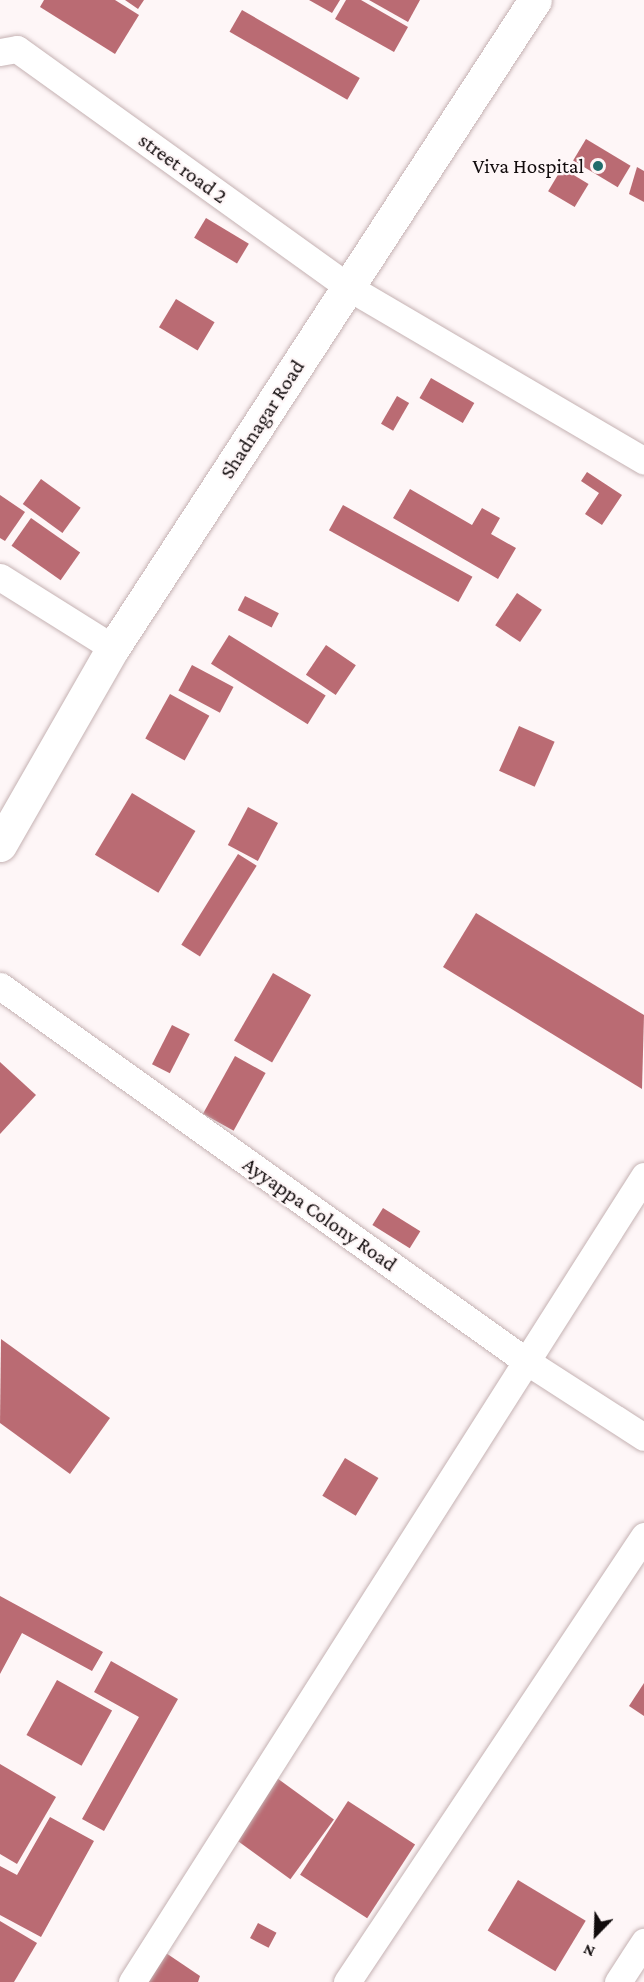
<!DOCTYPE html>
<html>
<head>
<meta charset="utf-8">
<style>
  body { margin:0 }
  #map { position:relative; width:644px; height:1982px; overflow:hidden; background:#fef6f7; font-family:"Crimson Pro",serif }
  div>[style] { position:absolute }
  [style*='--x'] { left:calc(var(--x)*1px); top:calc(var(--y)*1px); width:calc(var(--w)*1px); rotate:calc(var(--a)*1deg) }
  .building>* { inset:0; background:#ba6b73; transform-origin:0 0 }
  .roads { filter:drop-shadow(0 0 2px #c5b2b3) drop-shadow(0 0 2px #c5b2b3) }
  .street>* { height:27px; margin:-13.5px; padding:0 13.5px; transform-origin:13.5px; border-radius:13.5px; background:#fff }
  .primary>* { height:33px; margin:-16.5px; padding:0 16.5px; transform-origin:16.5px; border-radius:16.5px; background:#fff }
  .dots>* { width:16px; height:16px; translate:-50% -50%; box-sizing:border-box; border:3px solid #fef6f7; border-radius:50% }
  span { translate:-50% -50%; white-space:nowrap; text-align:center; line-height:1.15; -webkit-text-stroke:4.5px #fef6f7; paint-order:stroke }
  .poi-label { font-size:21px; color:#120c0d }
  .right { translate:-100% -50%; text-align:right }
  .street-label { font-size:21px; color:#120c0d }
  .north { position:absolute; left:566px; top:1904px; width:60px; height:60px; -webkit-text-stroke:4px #fef6f7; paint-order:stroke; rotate:203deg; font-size:16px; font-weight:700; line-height:24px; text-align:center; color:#120c0d }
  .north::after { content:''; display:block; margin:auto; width:21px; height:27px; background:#120c0d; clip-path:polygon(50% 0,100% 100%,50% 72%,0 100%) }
</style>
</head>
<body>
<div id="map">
  <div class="building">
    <div style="clip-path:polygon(44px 0,115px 0,139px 15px,115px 54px,40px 7px)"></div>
    <div style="clip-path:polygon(125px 0,144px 0,138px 9px)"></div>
    <div style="clip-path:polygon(309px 0,340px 0,332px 13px)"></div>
    <div style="clip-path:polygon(346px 0,361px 0,408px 27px,394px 52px,335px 19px)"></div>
    <div style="clip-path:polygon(369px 0,420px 0,408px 22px)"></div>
    <div style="left:242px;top:10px;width:136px;height:25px;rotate:30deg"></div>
    <div style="left:586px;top:139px;width:52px;height:25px;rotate:31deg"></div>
    <div style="clip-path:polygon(637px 167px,644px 171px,644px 202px,629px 194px)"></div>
    <div style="left:562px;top:168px;width:31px;height:27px;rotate:31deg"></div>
    <div style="left:206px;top:218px;width:50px;height:23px;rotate:31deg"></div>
    <div style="left:176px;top:299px;width:45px;height:33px;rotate:31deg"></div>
    <div style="left:431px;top:378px;width:50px;height:23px;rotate:30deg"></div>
    <div style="left:397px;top:396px;width:14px;height:32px;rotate:30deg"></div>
    <div style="clip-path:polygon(587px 472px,622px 495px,602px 525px,585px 514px,599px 493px,581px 481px)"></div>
    <div style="left:41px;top:479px;width:49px;height:31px;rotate:36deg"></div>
    <div style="clip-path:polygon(410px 489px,472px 525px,482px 508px,500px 518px,491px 534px,516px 548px,498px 579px,393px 518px)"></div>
    <div style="clip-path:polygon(0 495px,25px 512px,5px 541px,0 538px)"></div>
    <div style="left:343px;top:505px;width:148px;height:29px;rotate:29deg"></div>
    <div style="left:31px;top:518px;width:60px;height:34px;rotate:35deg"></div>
    <div style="left:517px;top:593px;width:30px;height:39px;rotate:34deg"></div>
    <div style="left:245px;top:596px;width:38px;height:16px;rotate:27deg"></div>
    <div style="left:229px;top:635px;width:114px;height:34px;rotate:32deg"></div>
    <div style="left:326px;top:645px;width:36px;height:36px;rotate:34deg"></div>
    <div style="left:192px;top:665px;width:47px;height:29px;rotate:28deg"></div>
    <div style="left:170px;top:694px;width:45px;height:51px;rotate:29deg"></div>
    <div style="left:519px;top:726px;width:39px;height:49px;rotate:24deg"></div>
    <div style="left:132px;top:793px;width:74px;height:72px;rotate:31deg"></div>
    <div style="left:248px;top:807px;width:34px;height:43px;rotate:28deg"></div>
    <div style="left:238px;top:854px;width:22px;height:107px;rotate:32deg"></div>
    <div style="clip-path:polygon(476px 913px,644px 1015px,642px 1089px,443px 967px)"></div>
    <div style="left:273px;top:973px;width:44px;height:78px;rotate:30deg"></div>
    <div style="left:172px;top:1025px;width:20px;height:44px;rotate:27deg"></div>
    <div style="left:235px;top:1056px;width:35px;height:66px;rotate:29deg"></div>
    <div style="clip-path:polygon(0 1062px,36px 1095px,0 1134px)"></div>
    <div style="left:383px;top:1208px;width:44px;height:20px;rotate:32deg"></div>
    <div style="clip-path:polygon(1px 1339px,110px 1418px,70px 1474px,0 1423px)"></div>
    <div style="left:345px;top:1458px;width:39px;height:44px;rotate:31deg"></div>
    <div style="clip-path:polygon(0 1596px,103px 1652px,92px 1671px,22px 1633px,0 1674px)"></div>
    <div style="clip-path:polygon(111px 1661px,178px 1699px,104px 1831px,82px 1819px,139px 1717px,94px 1692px)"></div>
    <div style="left:57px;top:1680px;width:63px;height:63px;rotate:29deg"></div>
    <div style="clip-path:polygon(644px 1683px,644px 1716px,629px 1706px)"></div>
    <div style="clip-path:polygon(0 1764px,56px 1797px,17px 1864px,0 1854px)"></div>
    <div style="left:270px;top:1773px;width:79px;height:74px;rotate:36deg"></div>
    <div style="left:348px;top:1801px;width:80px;height:88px;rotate:33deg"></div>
    <div style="clip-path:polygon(50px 1817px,94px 1841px,41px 1937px,0 1915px,0 1866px,17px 1875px)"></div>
    <div style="left:518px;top:1880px;width:79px;height:59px;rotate:31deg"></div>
    <div style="clip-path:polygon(0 1921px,37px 1943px,14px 1982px,0 1982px)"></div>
    <div style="left:258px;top:1923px;width:21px;height:17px;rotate:28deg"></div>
    <div style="clip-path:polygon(163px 1951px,200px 1976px,198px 1982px,142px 1982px)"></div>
  </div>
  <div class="roads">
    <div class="street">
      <div style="--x:0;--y:52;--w:17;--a:-10"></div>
      <div style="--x:17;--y:49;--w:408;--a:35.7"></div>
      <div style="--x:348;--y:287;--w:343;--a:30.4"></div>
      <div style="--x:0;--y:577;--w:133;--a:32.1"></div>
      <div style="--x:0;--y:986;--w:646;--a:35.49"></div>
      <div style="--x:526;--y:1361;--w:140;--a:32.8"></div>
      <div style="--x:132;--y:1982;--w:955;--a:-57.57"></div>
      <div style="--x:347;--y:1982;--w:536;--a:-56.34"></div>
      <div style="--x:618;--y:1982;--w:48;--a:-57"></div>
    </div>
    <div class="primary">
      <div style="--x:0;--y:845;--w:227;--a:-60.2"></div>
      <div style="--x:113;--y:648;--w:773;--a:-56.93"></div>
    </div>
  </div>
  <div class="dots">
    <div style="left:598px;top:166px;background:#216d6c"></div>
  </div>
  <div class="poi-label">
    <span class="right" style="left:584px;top:166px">Viva Hospital</span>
  </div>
  <div class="street-label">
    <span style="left:183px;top:168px;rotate:36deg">street road 2</span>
    <span style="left:262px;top:419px;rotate:-57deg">Shadnagar Road</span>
    <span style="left:320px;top:1214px;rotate:35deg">Ayyappa Colony Road</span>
  </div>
  <div class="north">N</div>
</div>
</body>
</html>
